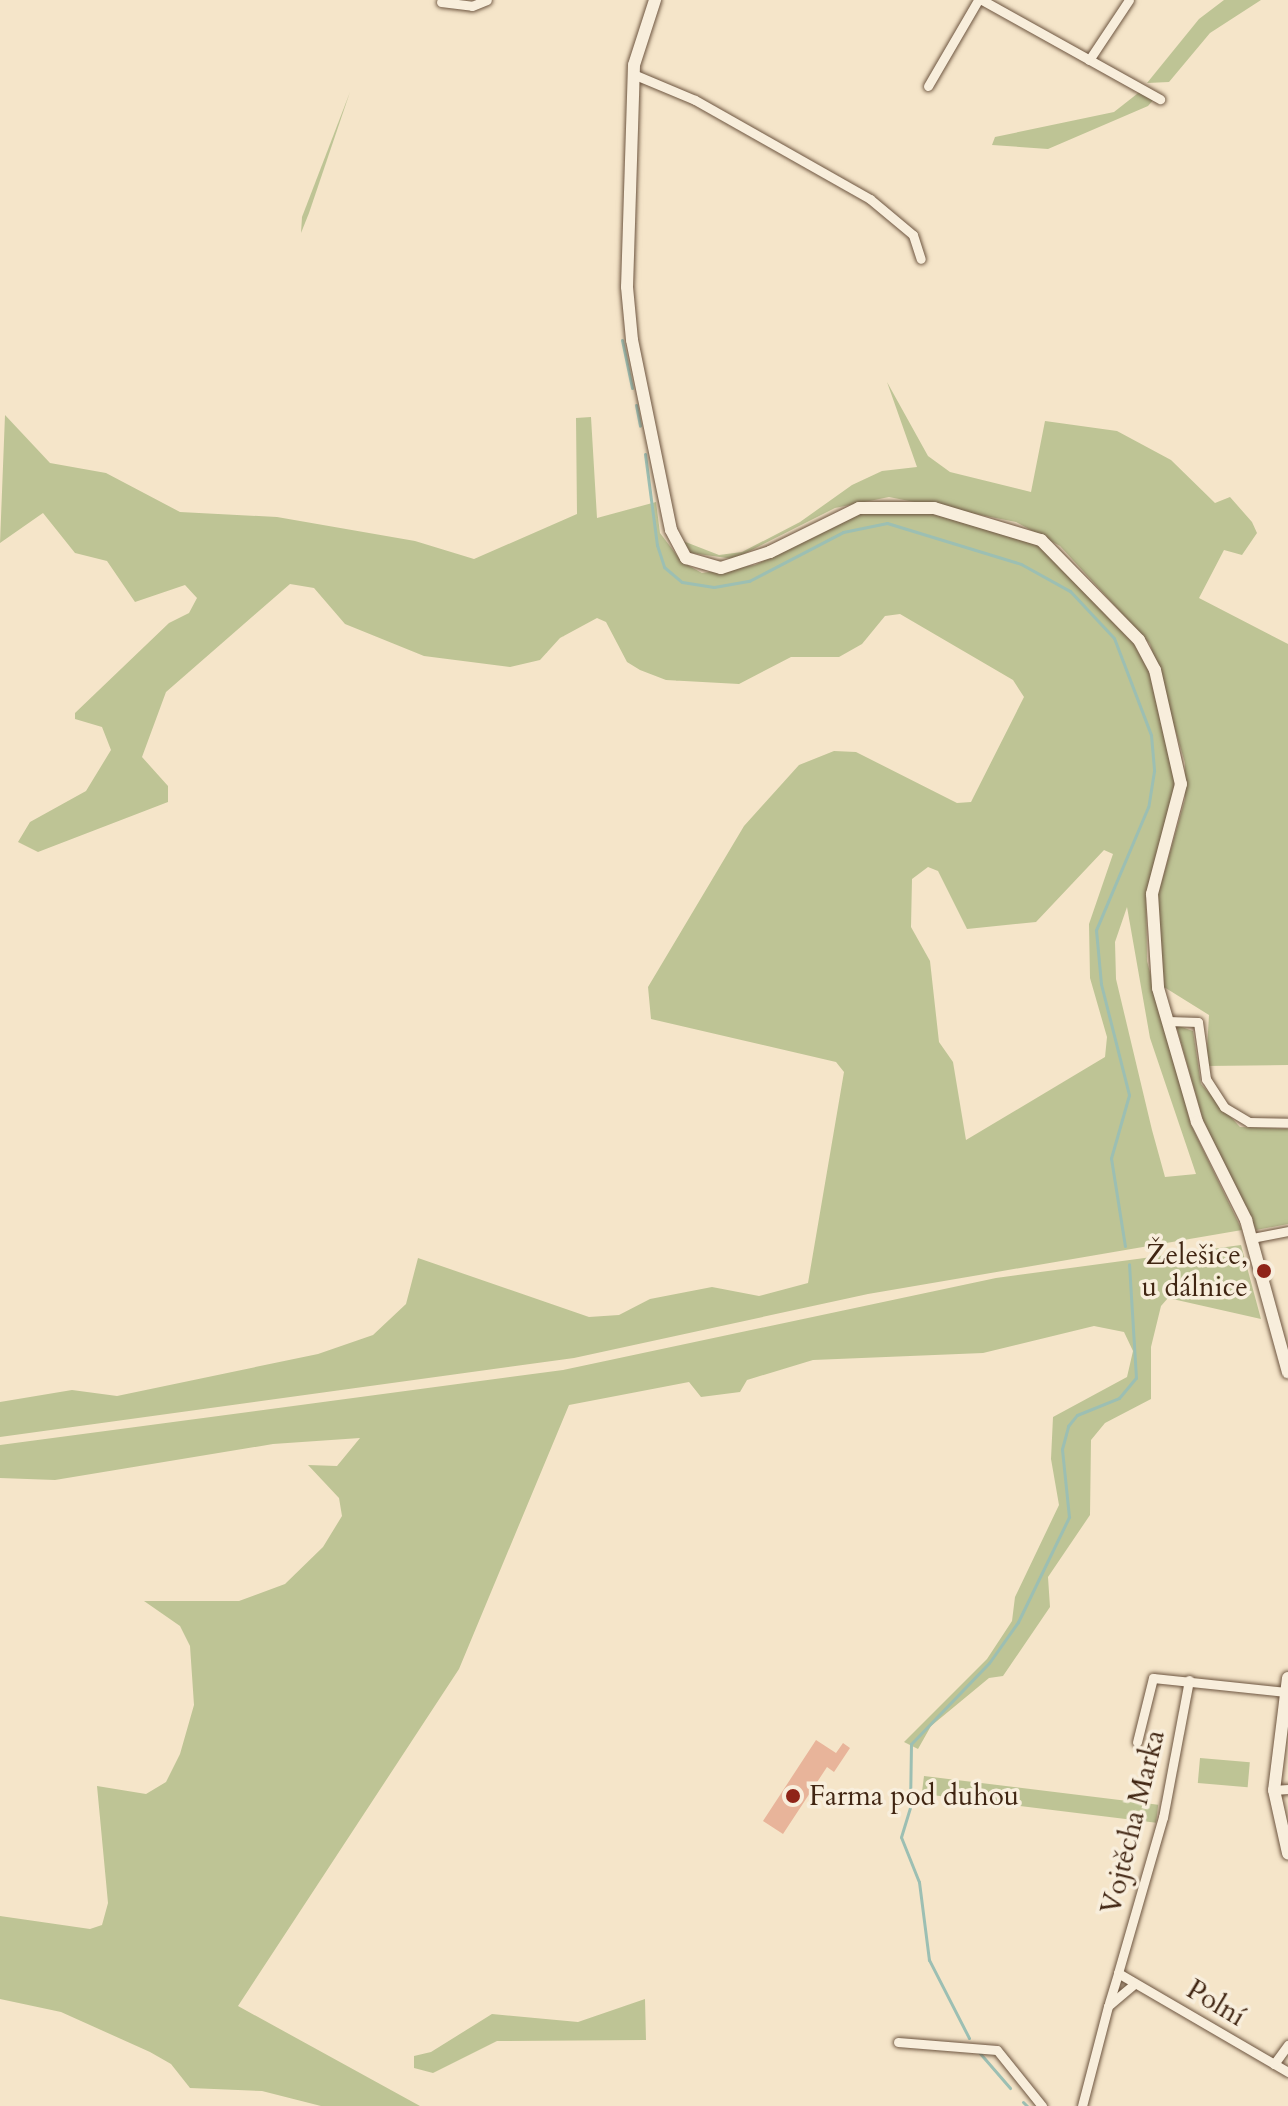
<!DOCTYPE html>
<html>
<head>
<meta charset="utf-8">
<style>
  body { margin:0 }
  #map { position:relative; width:1288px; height:2106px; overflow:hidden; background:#f5e5c9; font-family:Cardo,serif }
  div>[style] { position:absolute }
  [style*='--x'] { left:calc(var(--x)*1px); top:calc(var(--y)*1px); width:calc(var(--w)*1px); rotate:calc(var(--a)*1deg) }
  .green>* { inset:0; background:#bec495; transform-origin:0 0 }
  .stream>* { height:3px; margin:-1.5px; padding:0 1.5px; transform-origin:1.5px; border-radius:1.5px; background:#9cbfb3 }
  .building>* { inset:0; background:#e8b49a }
  .roads { filter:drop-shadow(0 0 2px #6d5540) drop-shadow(0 0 2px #6d5540) }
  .street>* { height:9px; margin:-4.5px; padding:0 4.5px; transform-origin:4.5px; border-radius:4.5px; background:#f8eedc }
  .secondary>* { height:12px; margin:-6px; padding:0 6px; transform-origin:6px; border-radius:6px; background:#f8eedc }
  .dots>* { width:22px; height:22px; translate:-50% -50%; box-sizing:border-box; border:4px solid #f8eedc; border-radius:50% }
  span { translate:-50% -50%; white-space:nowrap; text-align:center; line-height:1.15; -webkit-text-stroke:7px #f8eedc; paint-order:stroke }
  .poi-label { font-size:28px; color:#402512 }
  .right { translate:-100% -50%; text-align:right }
  .left { translate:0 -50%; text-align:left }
  .street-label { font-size:28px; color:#402512 }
</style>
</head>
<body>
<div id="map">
  <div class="green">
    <div style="clip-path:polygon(1224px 0,1261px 0,1210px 33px,1169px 82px,1147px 83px,1199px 19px)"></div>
    <div style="clip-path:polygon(1142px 90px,1154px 99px,1148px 106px,1048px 149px,992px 145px,995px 137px,1114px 112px)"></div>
    <div style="clip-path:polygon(350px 92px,309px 213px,301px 233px,302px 217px)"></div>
    <div style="clip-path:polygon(887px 382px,928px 456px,950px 472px,1031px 492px,1045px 421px,1117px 431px,1171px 460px,1215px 503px,1230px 497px,1252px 522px,1257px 533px,1242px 555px,1224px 550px,1199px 598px,1288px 644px,1288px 1065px,1206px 1066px,1209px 1015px,1164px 987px,1158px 895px,1185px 799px,1185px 763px,1150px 644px,1060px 546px,1016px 522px,889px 497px,835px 508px,734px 559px,691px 553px,683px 541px,719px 555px,742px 552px,800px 522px,852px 485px,882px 471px,917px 467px)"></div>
    <div style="clip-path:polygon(evenodd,5px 415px,50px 463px,106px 473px,180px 512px,277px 517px,415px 541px,474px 559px,577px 514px,576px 418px,591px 417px,597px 518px,656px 502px,660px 533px,682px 562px,702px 573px,755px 565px,860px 514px,933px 514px,1038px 545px,1134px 644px,1149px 672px,1175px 784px,1146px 894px,1147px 961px,1191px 1125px,1242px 1230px,868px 1294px,574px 1358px,0 1437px,0 1402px,72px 1390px,117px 1396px,318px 1354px,373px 1335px,406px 1304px,418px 1258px,589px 1317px,619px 1315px,650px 1299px,712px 1287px,759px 1296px,808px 1283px,844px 1072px,836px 1062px,651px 1019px,648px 987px,744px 826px,799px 765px,834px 751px,856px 752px,957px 803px,971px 802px,1024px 697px,1013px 680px,900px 614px,885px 616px,862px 644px,839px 657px,791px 657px,739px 684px,666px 680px,640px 670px,627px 662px,606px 622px,597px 618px,560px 638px,540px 660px,510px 667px,424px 656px,345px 624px,314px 588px,290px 584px,166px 692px,142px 757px,168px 786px,168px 802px,38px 852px,18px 842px,30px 822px,86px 791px,111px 750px,102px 727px,75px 719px,75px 713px,169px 623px,189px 613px,197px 598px,185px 585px,135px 602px,107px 561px,75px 553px,43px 513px,0 543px,5px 415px,1104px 850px,1113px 854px,1089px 924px,1090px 978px,1107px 1037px,1105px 1057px,966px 1140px,953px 1062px,939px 1042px,930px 961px,911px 927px,912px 879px,928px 867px,938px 871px,967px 929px,1036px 922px,1104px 850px,5px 415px,1127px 907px,1150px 1038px,1196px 1174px,1165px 1177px,1152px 1130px,1116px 979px,1115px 942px,1127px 907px)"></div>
    <div style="clip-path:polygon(1176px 1025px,1193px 1031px,1201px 1084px,1240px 1127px,1288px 1129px,1288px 1224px,1256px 1230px,1203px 1120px)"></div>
    <div style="clip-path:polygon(1241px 1245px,1261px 1319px,1168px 1298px,1161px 1306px,1151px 1347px,1151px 1399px,1105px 1423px,1091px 1440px,1090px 1515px,1048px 1577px,1050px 1607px,1003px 1676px,989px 1678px,931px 1726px,918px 1749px,904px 1742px,987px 1659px,1012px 1621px,1015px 1597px,1059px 1505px,1051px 1459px,1053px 1417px,1127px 1377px,1133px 1351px,1124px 1332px,1094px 1326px,983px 1353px,813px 1360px,747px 1380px,740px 1392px,701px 1397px,689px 1382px,569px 1405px,459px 1669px,238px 2006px,420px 2106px,321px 2106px,262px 2091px,190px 2088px,171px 2064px,150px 2052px,61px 2012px,0 1999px,0 1916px,90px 1929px,102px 1925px,108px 1903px,97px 1786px,146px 1794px,166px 1782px,180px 1754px,194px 1705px,190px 1646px,180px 1626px,144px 1601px,239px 1601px,285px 1584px,323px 1547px,342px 1516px,339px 1498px,308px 1465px,337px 1466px,360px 1438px,273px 1444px,55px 1480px,0 1478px,0 1445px,563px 1370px,996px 1278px)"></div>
    <div style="left:1200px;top:1758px;width:50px;height:25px;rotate:5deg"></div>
    <div style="left:924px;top:1776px;width:236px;height:18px;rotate:7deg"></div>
    <div style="clip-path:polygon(645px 1999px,646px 2040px,497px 2041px,433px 2073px,414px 2068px,414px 2056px,431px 2052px,492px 2014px,578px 2022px)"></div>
  </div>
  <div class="stream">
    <div style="--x:622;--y:340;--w:49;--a:78.2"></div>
    <div style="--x:636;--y:405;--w:21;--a:79"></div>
    <div style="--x:645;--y:454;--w:92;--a:82.5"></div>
    <div style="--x:657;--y:545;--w:23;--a:72"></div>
    <div style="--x:664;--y:567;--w:23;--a:40"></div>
    <div style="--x:682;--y:582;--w:32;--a:9"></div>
    <div style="--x:714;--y:587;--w:36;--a:-10"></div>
    <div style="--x:749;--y:581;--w:106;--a:-27.5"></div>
    <div style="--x:843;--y:532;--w:45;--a:-11.6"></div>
    <div style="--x:887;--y:523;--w:140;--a:17"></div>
    <div style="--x:1021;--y:564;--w:56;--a:28.9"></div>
    <div style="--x:1070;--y:591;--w:64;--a:46.9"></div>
    <div style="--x:1114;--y:638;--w:104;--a:69.1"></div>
    <div style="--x:1151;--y:735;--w:36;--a:85"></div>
    <div style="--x:1154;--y:771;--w:36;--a:99"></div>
    <div style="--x:1148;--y:807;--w:134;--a:112.9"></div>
    <div style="--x:1096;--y:930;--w:54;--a:84.7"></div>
    <div style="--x:1101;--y:984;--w:114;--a:75.8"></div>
    <div style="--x:1129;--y:1095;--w:66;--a:105.9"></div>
    <div style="--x:1111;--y:1158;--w:89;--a:81"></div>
    <div style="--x:969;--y:2038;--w:88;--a:-117.1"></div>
    <div style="--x:929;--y:1960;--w:79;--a:-97.3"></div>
    <div style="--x:919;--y:1882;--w:48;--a:-111.8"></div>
    <div style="--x:901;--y:1837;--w:31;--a:-73"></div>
    <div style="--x:910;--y:1807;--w:63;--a:-89.1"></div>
    <div style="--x:911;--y:1744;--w:112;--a:-46.1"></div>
    <div style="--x:989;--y:1663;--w:50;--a:-54.7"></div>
    <div style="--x:1018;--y:1622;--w:117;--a:-64.1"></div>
    <div style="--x:1069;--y:1517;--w:68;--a:-95.9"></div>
    <div style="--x:1062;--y:1449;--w:24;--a:-75"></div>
    <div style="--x:1068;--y:1426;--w:14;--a:-51"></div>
    <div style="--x:1077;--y:1415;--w:45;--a:-22"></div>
    <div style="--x:1119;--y:1398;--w:26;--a:-50"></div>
    <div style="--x:1136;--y:1378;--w:114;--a:-93.5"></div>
    <div style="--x:978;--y:2051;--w:49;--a:49.1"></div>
    <div style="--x:1023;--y:2102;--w:6;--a:45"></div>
  </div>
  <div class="building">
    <div style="clip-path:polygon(816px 1740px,836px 1753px,843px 1743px,850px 1748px,834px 1772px,827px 1767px,783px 1834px,763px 1821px)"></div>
  </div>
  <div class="roads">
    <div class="street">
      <div style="--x:982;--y:0;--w:204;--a:29.1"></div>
      <div style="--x:441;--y:2;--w:31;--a:7"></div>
      <div style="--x:472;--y:6;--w:16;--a:-22"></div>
      <div style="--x:1089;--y:60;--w:72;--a:-56.3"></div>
      <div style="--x:633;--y:74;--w:67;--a:22.8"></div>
      <div style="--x:695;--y:100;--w:201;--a:29.5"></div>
      <div style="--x:870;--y:199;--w:56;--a:39.9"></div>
      <div style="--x:913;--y:235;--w:25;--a:72"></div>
      <div style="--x:928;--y:86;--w:99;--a:-59.8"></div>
      <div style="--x:1168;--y:1021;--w:30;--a:2"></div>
      <div style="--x:1198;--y:1022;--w:58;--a:82"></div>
      <div style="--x:1206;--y:1079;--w:33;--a:57"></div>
      <div style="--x:1224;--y:1107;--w:29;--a:31"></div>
      <div style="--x:1249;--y:1122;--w:39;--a:1"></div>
      <div style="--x:1252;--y:1238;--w:37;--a:-11"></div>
      <div style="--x:1189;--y:1680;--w:139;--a:100.7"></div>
      <div style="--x:1163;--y:1817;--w:162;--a:106.1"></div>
      <div style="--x:1118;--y:1973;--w:197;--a:30.2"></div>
      <div style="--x:1137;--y:1742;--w:66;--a:-76"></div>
      <div style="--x:1153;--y:1678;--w:134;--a:6"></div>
      <div style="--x:1274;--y:1790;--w:14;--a:-4"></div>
      <div style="--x:1109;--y:2003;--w:31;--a:-73"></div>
      <div style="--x:898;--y:2042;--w:99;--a:4.6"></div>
      <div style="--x:997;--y:2050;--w:72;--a:51.2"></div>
      <div style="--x:1274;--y:2064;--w:24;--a:-54"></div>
      <div style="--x:1082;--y:2106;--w:103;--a:-75.4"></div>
      <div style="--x:1108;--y:2006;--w:34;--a:-40"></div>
    </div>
    <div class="secondary">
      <div style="--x:655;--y:0;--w:68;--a:107.9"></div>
      <div style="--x:634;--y:65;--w:222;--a:91.8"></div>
      <div style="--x:627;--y:287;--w:53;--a:84.6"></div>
      <div style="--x:632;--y:340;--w:194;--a:78.4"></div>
      <div style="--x:671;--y:530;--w:32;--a:62"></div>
      <div style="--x:686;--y:558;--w:36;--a:16"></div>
      <div style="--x:721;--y:568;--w:52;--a:-18.1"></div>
      <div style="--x:770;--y:552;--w:99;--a:-26.3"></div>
      <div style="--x:859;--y:508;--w:75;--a:0"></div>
      <div style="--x:934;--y:508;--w:112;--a:16.7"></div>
      <div style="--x:1041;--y:540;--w:140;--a:45.6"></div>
      <div style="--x:1139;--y:640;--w:34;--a:62"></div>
      <div style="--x:1155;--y:670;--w:117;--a:77.2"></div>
      <div style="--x:1181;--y:784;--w:114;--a:104.8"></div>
      <div style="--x:1152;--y:894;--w:94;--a:86.3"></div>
      <div style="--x:1158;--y:988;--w:140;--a:73.8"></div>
      <div style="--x:1197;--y:1122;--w:110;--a:63.4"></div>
      <div style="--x:1246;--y:1220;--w:158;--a:74.6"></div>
      <div style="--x:1288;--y:1678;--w:113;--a:97.1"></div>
      <div style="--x:1274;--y:1790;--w:65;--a:77.5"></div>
    </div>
  </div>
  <div class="dots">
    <div style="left:1264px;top:1271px;background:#8f2418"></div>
    <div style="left:793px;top:1796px;background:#8f2418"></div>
  </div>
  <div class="poi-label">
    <span class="right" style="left:1248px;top:1271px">Želešice,<br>u dálnice</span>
    <span class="left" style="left:809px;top:1796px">Farma pod duhou</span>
  </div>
  <div class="street-label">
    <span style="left:1133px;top:1822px;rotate:-76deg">Vojtěcha Marka</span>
    <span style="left:1216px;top:2003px;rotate:31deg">Polní</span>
  </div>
</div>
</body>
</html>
